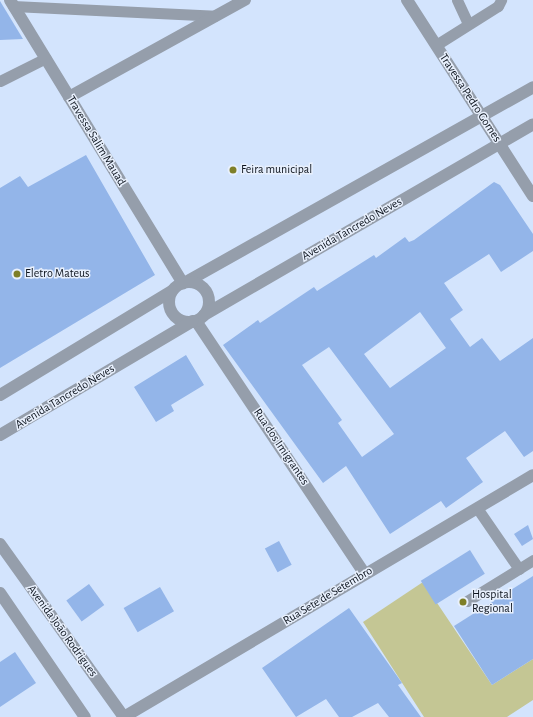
<!DOCTYPE html>
<html>
<head>
<meta charset="utf-8">
<style>
  body { margin:0 }
  #map { position:relative; width:533px; height:717px; overflow:hidden; background:#d3e4fd; font-family:"Alegreya Sans",sans-serif }
  div>[style] { position:absolute }
  [style*='--x'] { left:calc(var(--x)*1px); top:calc(var(--y)*1px); width:calc(var(--w)*1px); rotate:calc(var(--a)*1deg) }
  .green>* { inset:0; background:#c4c694 }
  .building>* { inset:0; background:#93b5e9; transform-origin:0 0 }
  .service>* { height:11px; margin:-5.5px; padding:0 5.5px; transform-origin:5.5px; border-radius:5.5px; background:#959eab }
  .minor>* { height:12px; margin:-6px; padding:0 6px; transform-origin:6px; border-radius:6px; background:#959eab }
  .tertiary>* { height:12px; margin:-6px; padding:0 6px; transform-origin:6px; border-radius:6px; background:#959eab }
  .tertiary>.ring { margin:-6px; padding:0; box-sizing:content-box; background:none; border:12px solid #959eab; border-radius:50% }
  .dots>* { width:11px; height:11px; translate:-50% -50%; box-sizing:border-box; border:2px solid #e8f0fd; border-radius:50% }
  span { translate:-50% -50%; white-space:nowrap; text-align:center; line-height:1.15; -webkit-text-stroke:3px #e8f0fd; paint-order:stroke }
  .street-label { font-size:12px; color:#0d141e }
  .poi-label { font-size:12px; color:#0d141e }
  .left { translate:0 -50%; text-align:left }
</style>
</head>
<body>
<div id="map">
  <div class="green">
    <div style="clip-path:polygon(423px 582px,492px 685px,533px 659px,533px 700px,507px 717px,424px 717px,363px 622px)"></div>
  </div>
  <div class="building">
    <div style="clip-path:polygon(0 1px,23px 39px,0 40px)"></div>
    <div style="clip-path:polygon(86px 155px,155px 275px,0 368px,0 188px,20px 176px,28px 187px)"></div>
    <div style="clip-path:polygon(evenodd,494px 182px,500px 185px,533px 234px,533px 251px,501px 272px,489px 254px,444px 283px,463px 310px,450px 319px,470px 347px,482px 338px,500px 361px,533px 338px,533px 451px,524px 457px,505px 431px,466px 458px,483px 482px,446px 508px,441px 501px,390px 534px,346px 466px,323px 483px,223px 345px,258px 320px,260px 323px,314px 287px,317px 291px,374px 255px,376px 258px,405px 237px,409px 242px,414px 240px,494px 182px,420px 312px,446px 348px,390px 388px,364px 354px,420px 312px,494px 182px,329px 347px,394px 434px,362px 457px,338px 423px,342px 420px,302px 365px,329px 347px)"></div>
    <div style="clip-path:polygon(186px 355px,204px 385px,171px 405px,174px 411px,156px 422px,134px 387px)"></div>
    <div style="clip-path:polygon(528px 525px,533px 539px,522px 546px,514px 534px)"></div>
    <div style="left:279px;top:541px;width:27px;height:16px;rotate:62deg"></div>
    <div style="left:470px;top:550px;width:28px;height:58px;rotate:58deg"></div>
    <div style="clip-path:polygon(533px 576px,533px 659px,492px 685px,454px 626px)"></div>
    <div style="left:89px;top:584px;width:26px;height:28px;rotate:54deg"></div>
    <div style="left:160px;top:587px;width:28px;height:42px;rotate:60deg"></div>
    <div style="clip-path:polygon(349px 608px,402px 683px,398px 685px,421px 717px,389px 717px,378px 703px,352px 717px,339px 717px,326px 699px,296px 717px,262px 668px)"></div>
    <div style="clip-path:polygon(15px 652px,36px 683px,0 707px,0 662px)"></div>
  </div>
  <div class="service">
    <div style="--x:457;--y:0;--w:26;--a:65"></div>
    <div style="--x:13;--y:6;--w:202;--a:2.8"></div>
    <div style="--x:436;--y:45;--w:73;--a:-32.2"></div>
    <div style="--x:498;--y:6;--w:7;--a:-63"></div>
    <div style="--x:0;--y:81;--w:51;--a:-26.6"></div>
    <div style="--x:477;--y:508;--w:74;--a:55.5"></div>
    <div style="--x:467;--y:601;--w:78;--a:-31.8"></div>
  </div>
  <div class="minor">
    <div style="--x:10;--y:0;--w:332;--a:58.6"></div>
    <div style="--x:69;--y:97;--w:201;--a:-28.9"></div>
    <div style="--x:196;--y:321;--w:304;--a:56.3"></div>
    <div style="--x:124;--y:717;--w:475;--a:-30.6"></div>
  </div>
  <div class="tertiary">
    <div style="--x:407;--y:0;--w:233;--a:57.3"></div>
    <div style="--x:186;--y:282;--w:398;--a:-29.3"></div>
    <div class="ring" style="left:169px;top:282px;width:28px;height:28px"></div>
    <div style="--x:204;--y:315;--w:380;--a:-30.1"></div>
    <div style="--x:0;--y:395;--w:201;--a:-31.2"></div>
    <div style="--x:0;--y:435;--w:224;--a:-30.6"></div>
    <div style="--x:0;--y:544;--w:213;--a:54.4"></div>
    <div style="--x:0;--y:593;--w:150;--a:55.6"></div>
  </div>
  <div class="dots">
    <div style="left:233px;top:170px;background:#7e7f28"></div>
    <div style="left:17px;top:274px;background:#7e7f28"></div>
    <div style="left:463px;top:602px;background:#7e7f28"></div>
  </div>
  <div class="street-label">
    <span style="left:470px;top:98px;rotate:57deg">Travessa Pedro Gomes</span>
    <span style="left:96px;top:141px;rotate:59deg">Travessa Salim Mauad</span>
    <span style="left:352px;top:229px;rotate:-30deg">Avenida Tancredo Neves</span>
    <span style="left:65px;top:397px;rotate:-31deg">Avenida Tancredo Neves</span>
    <span style="left:281px;top:447px;rotate:56deg">Rua dos Imigrantes</span>
    <span style="left:328px;top:596px;rotate:-31deg">Rua Sete de Setembro</span>
    <span style="left:62px;top:631px;rotate:54deg">Avenida João Rodrigues</span>
  </div>
  <div class="poi-label">
    <span class="left" style="left:241px;top:170px">Feira municipal</span>
    <span class="left" style="left:25px;top:274px">Eletro Mateus</span>
    <span class="left" style="left:472px;top:602px">Hospital<br>Regional</span>
  </div>
</div>
</body>
</html>
